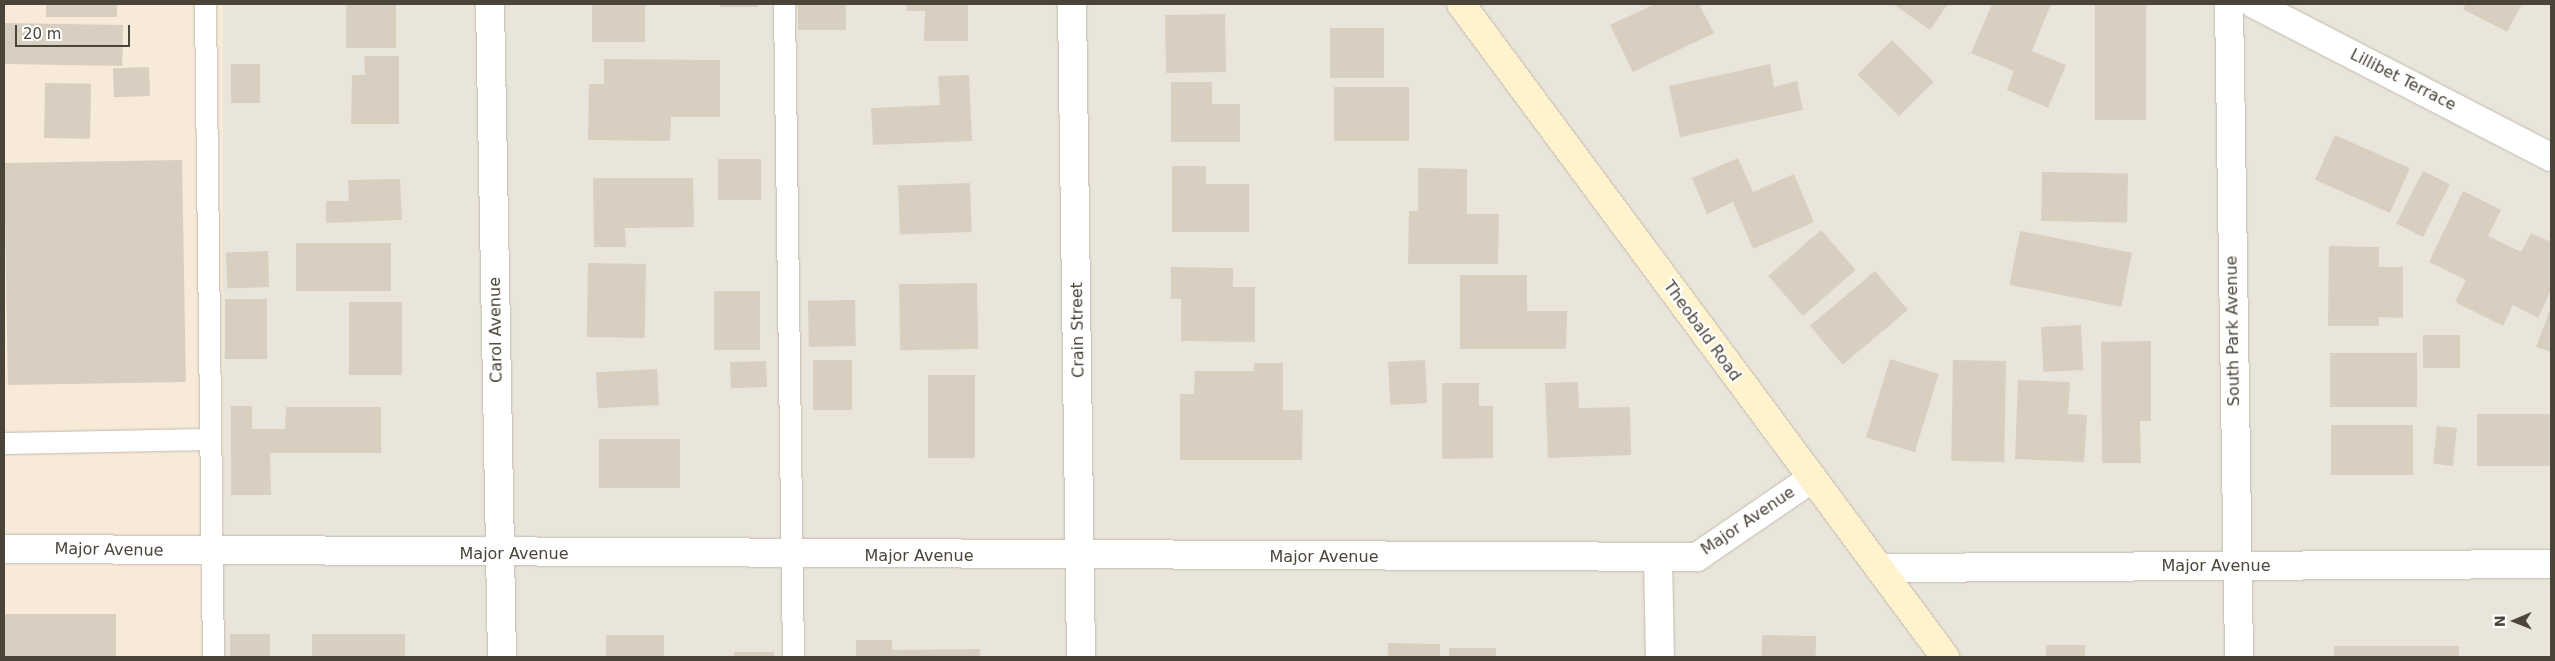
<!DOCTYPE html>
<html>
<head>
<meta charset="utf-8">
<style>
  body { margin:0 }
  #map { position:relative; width:2555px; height:661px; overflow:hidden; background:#f6f3ec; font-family:"DejaVu Sans",sans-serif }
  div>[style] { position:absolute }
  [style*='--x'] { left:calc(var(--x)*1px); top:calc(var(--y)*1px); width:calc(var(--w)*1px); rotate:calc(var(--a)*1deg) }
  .residential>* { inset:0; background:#eae5da; transform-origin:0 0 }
  .commercial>* { inset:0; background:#f7ead8; transform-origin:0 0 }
  .building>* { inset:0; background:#d8cfc1; transform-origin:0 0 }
  .roads { filter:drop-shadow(0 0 1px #c2bbae) drop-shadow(0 0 1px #c2bbae) }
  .lane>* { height:21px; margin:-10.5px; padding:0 10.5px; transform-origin:10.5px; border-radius:10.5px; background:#fff }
  .street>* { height:28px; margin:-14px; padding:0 14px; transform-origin:14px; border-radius:14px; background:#fff }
  .secondary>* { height:28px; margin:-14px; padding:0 14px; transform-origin:14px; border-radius:14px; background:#fff3cd }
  span { translate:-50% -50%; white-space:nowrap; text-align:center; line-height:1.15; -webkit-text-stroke:4.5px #fff; paint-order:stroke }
  .street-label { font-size:16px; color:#4b4439 }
  .frame { position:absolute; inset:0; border:5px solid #4b4439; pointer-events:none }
  .north { position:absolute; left:2490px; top:596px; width:50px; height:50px; -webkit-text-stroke:4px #fff; paint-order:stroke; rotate:269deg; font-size:14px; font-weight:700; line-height:20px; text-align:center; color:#4b4439 }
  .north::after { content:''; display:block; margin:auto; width:18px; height:22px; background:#4b4439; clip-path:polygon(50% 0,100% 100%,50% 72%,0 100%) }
  .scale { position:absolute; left:15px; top:25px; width:115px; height:22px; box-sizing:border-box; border:2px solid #4b4439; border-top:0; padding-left:6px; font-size:15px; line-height:18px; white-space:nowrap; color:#4b4439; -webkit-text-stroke:4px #fff; paint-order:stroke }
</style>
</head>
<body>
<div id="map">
  <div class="residential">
    <div style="left:223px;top:4px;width:2328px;height:653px"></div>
  </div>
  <div class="commercial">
    <div style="left:4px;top:4px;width:219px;height:653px"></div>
  </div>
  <div class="building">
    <div style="left:46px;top:4px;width:71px;height:13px"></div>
    <div style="left:346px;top:4px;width:50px;height:44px"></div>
    <div style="left:592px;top:4px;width:53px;height:38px"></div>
    <div style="left:720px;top:4px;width:38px;height:3px"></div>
    <div style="left:798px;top:4px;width:48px;height:26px"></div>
    <div style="clip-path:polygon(907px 4px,968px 4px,968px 41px,924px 41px,925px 11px,907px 11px)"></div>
    <div style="clip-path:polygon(1655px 4px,1699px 4px,1714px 33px,1633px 72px,1610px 25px)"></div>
    <div style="clip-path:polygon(1893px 4px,1948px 4px,1930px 30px)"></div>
    <div style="clip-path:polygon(1992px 4px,2051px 4px,2032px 51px,2066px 65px,2048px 108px,2007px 90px,2014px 71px,1971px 53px)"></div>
    <div style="left:2095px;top:4px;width:51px;height:116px"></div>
    <div style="clip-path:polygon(2466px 4px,2522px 4px,2507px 32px,2463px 9px)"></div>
    <div style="left:1225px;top:14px;width:58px;height:60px;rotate:89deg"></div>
    <div style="left:4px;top:23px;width:119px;height:41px;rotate:1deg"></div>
    <div style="left:1330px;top:28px;width:54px;height:50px"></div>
    <div style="left:1892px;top:40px;width:59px;height:49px;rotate:45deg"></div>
    <div style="clip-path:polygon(364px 56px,399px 56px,399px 124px,351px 124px,352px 75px,365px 75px)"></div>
    <div style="clip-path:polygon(604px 59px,720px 60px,720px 117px,671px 117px,670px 141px,588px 140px,589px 84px,604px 84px)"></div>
    <div style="left:231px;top:64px;width:29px;height:39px"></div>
    <div style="clip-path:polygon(1770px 64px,1774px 87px,1797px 81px,1803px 110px,1680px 137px,1669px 86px)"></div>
    <div style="left:149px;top:67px;width:29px;height:36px;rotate:88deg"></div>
    <div style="clip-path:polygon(969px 75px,972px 141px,873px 145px,871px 108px,940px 105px,938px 76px)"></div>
    <div style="clip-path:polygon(1171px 82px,1212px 82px,1212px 104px,1240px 104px,1240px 142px,1171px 142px)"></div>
    <div style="left:45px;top:83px;width:46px;height:55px;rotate:1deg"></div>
    <div style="left:1334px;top:87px;width:75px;height:54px"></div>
    <div style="left:2335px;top:135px;width:82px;height:49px;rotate:24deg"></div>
    <div style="clip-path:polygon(1738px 158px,1753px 192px,1794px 174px,1814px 222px,1753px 249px,1733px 202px,1707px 214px,1692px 178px)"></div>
    <div style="left:718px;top:159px;width:43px;height:41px"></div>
    <div style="left:182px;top:160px;width:222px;height:178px;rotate:89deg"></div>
    <div style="clip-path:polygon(1172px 166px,1206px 166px,1206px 184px,1249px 184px,1249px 232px,1172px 232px)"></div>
    <div style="clip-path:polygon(1418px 168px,1467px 169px,1467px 214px,1499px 214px,1498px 264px,1408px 264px,1409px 211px,1418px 211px)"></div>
    <div style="left:2423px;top:171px;width:30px;height:59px;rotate:27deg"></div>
    <div style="left:2042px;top:172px;width:86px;height:49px;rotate:1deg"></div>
    <div style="clip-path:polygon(593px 178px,693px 178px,694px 227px,625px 228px,626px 247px,594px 247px)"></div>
    <div style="clip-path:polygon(400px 179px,402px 220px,326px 223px,326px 201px,349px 201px,348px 180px)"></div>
    <div style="left:970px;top:183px;width:49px;height:72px;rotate:88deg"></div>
    <div style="clip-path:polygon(2463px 191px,2501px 210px,2488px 236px,2521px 252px,2531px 233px,2551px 242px,2551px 290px,2538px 318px,2513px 305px,2503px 326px,2455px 302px,2466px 280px,2429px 262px)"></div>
    <div style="left:1821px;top:230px;width:53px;height:70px;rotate:49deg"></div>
    <div style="left:2020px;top:231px;width:114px;height:55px;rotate:11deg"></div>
    <div style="left:296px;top:243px;width:95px;height:48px"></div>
    <div style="clip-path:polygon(2329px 246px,2379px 247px,2379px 267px,2403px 267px,2403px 318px,2379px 317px,2379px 326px,2328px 326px)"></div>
    <div style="left:268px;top:251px;width:36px;height:42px;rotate:88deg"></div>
    <div style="left:588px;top:263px;width:58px;height:74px;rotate:1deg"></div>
    <div style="clip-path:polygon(1171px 267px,1233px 268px,1233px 287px,1255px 287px,1255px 342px,1181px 341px,1181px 299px,1171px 299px)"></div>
    <div style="left:1875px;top:271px;width:51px;height:85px;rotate:50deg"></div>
    <div style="clip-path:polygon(1460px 275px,1527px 275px,1527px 311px,1567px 311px,1566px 349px,1460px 349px)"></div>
    <div style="left:977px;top:283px;width:66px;height:78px;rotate:89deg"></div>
    <div style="left:714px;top:291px;width:46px;height:59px"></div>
    <div style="left:225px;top:299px;width:42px;height:60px"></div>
    <div style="left:855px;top:300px;width:46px;height:47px;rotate:89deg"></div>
    <div style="left:349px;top:302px;width:53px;height:73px"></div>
    <div style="clip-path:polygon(2551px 307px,2551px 352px,2536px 347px)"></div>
    <div style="left:2081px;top:325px;width:45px;height:40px;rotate:87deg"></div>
    <div style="left:2423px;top:335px;width:37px;height:33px"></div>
    <div style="clip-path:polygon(2151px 341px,2151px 421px,2140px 421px,2141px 463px,2102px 463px,2101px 342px)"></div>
    <div style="left:2330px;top:353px;width:87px;height:54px"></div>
    <div style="left:1890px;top:359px;width:51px;height:82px;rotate:17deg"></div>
    <div style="left:813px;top:360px;width:39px;height:50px"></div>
    <div style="left:1425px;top:360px;width:43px;height:37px;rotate:87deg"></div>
    <div style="left:1953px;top:360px;width:53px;height:101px;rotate:1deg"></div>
    <div style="left:766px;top:361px;width:26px;height:36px;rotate:88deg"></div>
    <div style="clip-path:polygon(1254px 363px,1283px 363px,1283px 410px,1303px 410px,1302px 460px,1180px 460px,1180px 394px,1194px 394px,1195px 371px,1254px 371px)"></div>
    <div style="left:657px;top:369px;width:36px;height:61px;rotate:87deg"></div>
    <div style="left:928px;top:375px;width:47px;height:83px"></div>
    <div style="clip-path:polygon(2018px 380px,2070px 382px,2068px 414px,2087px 415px,2084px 462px,2015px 459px)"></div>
    <div style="clip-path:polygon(1578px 382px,1579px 408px,1630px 407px,1631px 455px,1548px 458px,1545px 383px)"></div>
    <div style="clip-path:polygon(1442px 383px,1479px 383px,1479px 406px,1493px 406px,1493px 458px,1442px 459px)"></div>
    <div style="clip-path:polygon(231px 406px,252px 406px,252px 429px,285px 429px,286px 407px,381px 407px,381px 453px,270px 453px,271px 495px,231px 495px)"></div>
    <div style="left:2551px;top:414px;width:52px;height:74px;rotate:90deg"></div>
    <div style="left:2331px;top:425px;width:82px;height:50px"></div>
    <div style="left:2437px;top:426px;width:20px;height:38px;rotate:6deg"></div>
    <div style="left:680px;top:439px;width:49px;height:81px;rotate:90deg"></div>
    <div style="left:4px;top:614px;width:112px;height:43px"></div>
    <div style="left:230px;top:634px;width:40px;height:23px"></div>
    <div style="left:405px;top:634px;width:23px;height:93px;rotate:90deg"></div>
    <div style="left:664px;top:635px;width:22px;height:58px;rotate:90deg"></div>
    <div style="left:1762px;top:635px;width:54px;height:22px;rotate:1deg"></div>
    <div style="clip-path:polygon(856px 640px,892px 640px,892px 650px,980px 649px,980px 657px,856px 657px)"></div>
    <div style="left:1388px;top:643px;width:52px;height:14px;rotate:1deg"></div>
    <div style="left:2046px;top:645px;width:39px;height:12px"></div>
    <div style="left:2334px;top:646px;width:125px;height:11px"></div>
    <div style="left:1449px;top:648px;width:47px;height:9px"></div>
    <div style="left:734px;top:652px;width:40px;height:5px"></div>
  </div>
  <div class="roads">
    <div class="lane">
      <div style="--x:205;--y:4;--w:653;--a:89.3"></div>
      <div style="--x:784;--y:4;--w:653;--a:89.21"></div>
      <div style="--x:4;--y:443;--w:206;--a:-1.1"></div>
    </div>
    <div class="street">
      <div style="--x:490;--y:4;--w:653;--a:88.95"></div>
      <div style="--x:1072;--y:4;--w:653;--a:89.21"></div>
      <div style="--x:2229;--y:4;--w:653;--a:89.12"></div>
      <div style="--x:2254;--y:4;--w:334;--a:27.3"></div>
      <div style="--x:4;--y:549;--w:1693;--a:0.27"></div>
      <div style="--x:1697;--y:557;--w:138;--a:-34.4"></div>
      <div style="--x:1658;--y:557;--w:100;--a:88.9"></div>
      <div style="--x:1882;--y:568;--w:669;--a:-0.34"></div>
    </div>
    <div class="secondary">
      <div style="--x:1461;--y:4;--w:813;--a:53.45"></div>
    </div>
  </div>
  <div class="street-label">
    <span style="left:2403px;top:80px;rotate:27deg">Lillibet Terrace</span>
    <span style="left:496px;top:330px;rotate:-91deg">Carol Avenue</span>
    <span style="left:1078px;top:330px;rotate:-91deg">Crain Street</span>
    <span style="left:1702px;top:331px;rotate:54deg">Theobald Road</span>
    <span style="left:2233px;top:331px;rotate:-91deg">South Park Avenue</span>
    <span style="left:1748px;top:521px;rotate:-34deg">Major Avenue</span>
    <span style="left:109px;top:550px;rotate:1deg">Major Avenue</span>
    <span style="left:514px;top:554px">Major Avenue</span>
    <span style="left:919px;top:556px">Major Avenue</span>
    <span style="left:1324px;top:557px">Major Avenue</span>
    <span style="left:2216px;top:566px">Major Avenue</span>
  </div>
  <div class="frame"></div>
  <div class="north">N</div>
  <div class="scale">20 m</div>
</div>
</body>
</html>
